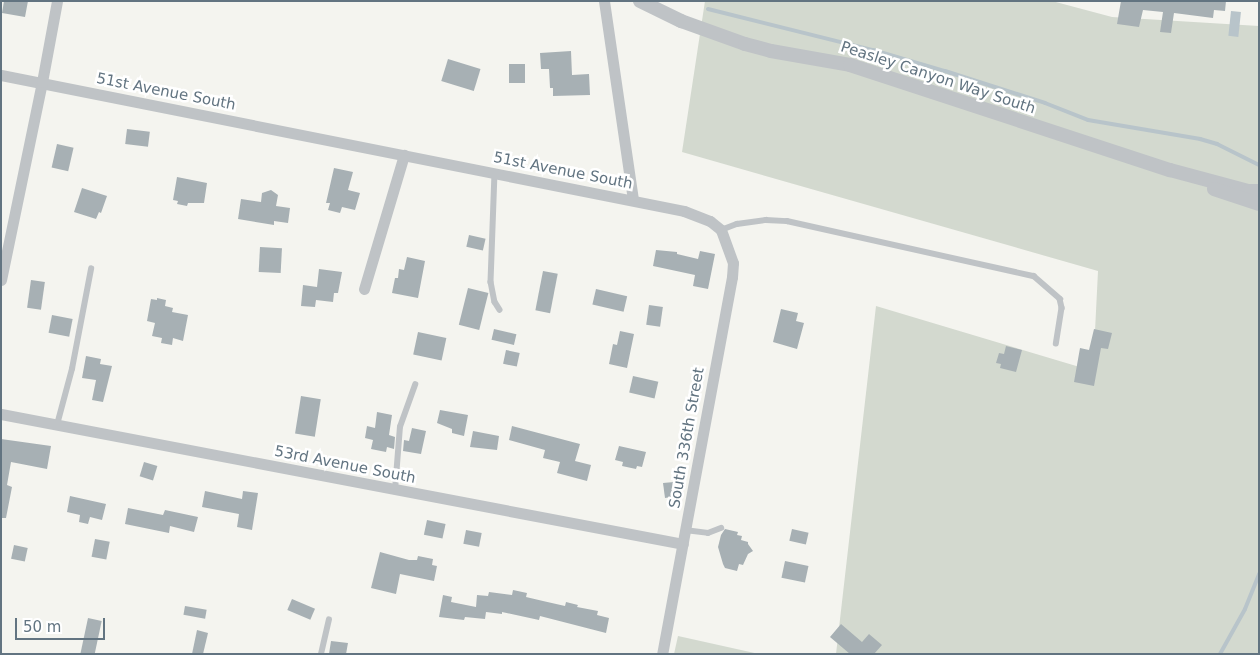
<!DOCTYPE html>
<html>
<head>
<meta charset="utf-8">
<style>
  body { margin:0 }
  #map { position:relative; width:1260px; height:655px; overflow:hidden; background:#f4f4ef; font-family:"DejaVu Sans",sans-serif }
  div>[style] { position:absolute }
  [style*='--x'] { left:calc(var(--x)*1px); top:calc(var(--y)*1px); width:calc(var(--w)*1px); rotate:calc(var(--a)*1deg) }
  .green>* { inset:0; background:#d3d9cf }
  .water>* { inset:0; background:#b8c4ca; transform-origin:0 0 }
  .stream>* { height:4px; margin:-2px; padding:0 2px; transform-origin:2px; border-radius:2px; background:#b8c4ca }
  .building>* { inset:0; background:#a7b0b4; transform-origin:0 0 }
  .service>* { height:5.5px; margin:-2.75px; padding:0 2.75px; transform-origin:2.75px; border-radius:2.75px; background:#bfc3c6 }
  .minor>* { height:11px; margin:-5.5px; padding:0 5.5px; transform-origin:5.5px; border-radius:5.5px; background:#bfc3c6 }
  .tertiary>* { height:14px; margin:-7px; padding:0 7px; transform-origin:7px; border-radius:7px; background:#bfc3c6 }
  span { translate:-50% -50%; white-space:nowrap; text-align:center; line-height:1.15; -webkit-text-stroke:5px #fff; paint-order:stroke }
  .street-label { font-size:15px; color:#627481 }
  .frame { position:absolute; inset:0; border:2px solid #627481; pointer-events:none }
  .scale { position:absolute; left:15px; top:618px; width:90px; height:22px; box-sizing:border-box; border:2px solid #627481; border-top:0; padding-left:6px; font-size:15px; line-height:18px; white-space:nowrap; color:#627481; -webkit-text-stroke:4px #fff; paint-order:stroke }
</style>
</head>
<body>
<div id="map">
  <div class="green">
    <div style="clip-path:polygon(705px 1px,1052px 1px,1112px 17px,1259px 26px,1259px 654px,836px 654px,876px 306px,1093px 371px,1098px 271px,682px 152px)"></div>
    <div style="clip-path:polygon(678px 636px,759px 654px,674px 654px)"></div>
  </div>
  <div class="water">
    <div style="left:1231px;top:11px;width:10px;height:25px;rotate:6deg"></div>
  </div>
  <div class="stream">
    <div style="--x:708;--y:9;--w:170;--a:14"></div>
    <div style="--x:873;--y:50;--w:75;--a:16.3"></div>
    <div style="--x:945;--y:71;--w:105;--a:17.7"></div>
    <div style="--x:1045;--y:103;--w:46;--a:21.6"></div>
    <div style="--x:1088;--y:120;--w:114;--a:9.6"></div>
    <div style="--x:1200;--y:139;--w:18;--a:16"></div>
    <div style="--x:1217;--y:144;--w:47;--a:26.6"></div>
    <div style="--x:1220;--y:654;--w:51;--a:-60.9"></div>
    <div style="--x:1245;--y:609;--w:38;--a:-68"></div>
  </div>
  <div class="building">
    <div style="clip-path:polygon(4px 1px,28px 1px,25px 17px,2px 13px)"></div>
    <div style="clip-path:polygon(1121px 1px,1226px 1px,1225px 11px,1214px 10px,1213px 18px,1174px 13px,1171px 33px,1160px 32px,1163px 12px,1143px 10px,1139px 27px,1117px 24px)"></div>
    <div style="clip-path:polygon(571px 51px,572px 75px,589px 74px,590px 95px,553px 96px,553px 88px,550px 88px,549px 69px,541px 69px,540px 53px)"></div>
    <div style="left:448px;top:59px;width:34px;height:23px;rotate:17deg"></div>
    <div style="left:509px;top:64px;width:16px;height:19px"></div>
    <div style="left:127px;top:129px;width:23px;height:15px;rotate:7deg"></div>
    <div style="left:57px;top:144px;width:17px;height:24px;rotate:13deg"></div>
    <div style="clip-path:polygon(334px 168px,353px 172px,348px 190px,360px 193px,355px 210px,342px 207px,340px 213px,328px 210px,330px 203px,326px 203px)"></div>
    <div style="clip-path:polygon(177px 177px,207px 183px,204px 203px,188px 203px,187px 206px,177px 204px,178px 201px,173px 200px)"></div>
    <div style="clip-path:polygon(82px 188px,107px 196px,101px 213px,99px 212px,96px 219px,74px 212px)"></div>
    <div style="clip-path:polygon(271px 190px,278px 195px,276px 206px,290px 208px,288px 223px,274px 221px,274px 225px,238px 219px,241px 199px,261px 202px,262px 193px)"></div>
    <div style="left:469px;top:235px;width:17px;height:12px;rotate:13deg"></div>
    <div style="left:260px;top:247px;width:22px;height:25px;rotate:3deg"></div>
    <div style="clip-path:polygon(656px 250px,677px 252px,677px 254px,698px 259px,700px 251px,715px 254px,708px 289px,693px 286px,695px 275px,653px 266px)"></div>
    <div style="clip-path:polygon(407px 257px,425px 261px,418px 298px,392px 293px,395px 278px,398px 278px,399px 269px,404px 270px)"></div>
    <div style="clip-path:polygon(319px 269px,342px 272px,338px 293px,334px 293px,333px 302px,316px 300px,315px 307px,301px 306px,303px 285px,317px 287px)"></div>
    <div style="left:543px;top:271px;width:15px;height:40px;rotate:11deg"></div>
    <div style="left:31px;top:280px;width:14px;height:28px;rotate:8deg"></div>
    <div style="left:468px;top:288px;width:21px;height:38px;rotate:14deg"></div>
    <div style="left:596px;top:289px;width:32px;height:16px;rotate:13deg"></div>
    <div style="clip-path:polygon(157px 298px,166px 300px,165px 306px,173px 308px,172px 312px,188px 315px,183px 341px,173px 338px,172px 345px,161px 343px,162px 338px,152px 336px,155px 323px,147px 321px,151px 299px,157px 300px)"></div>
    <div style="left:649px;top:305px;width:14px;height:20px;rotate:8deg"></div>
    <div style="clip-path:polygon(781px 309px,798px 313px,796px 321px,804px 323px,797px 349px,773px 342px)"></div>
    <div style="left:52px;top:315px;width:21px;height:18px;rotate:11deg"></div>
    <div style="left:494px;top:329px;width:23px;height:11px;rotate:13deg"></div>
    <div style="clip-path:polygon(1094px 329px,1112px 333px,1108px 349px,1101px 348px,1094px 386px,1074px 382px,1080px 348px,1089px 350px)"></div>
    <div style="clip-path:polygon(620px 331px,634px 334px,627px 368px,609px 364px,613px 344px,617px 345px)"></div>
    <div style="left:418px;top:332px;width:29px;height:23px;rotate:12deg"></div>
    <div style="clip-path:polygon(1006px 346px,1022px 350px,1016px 372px,1000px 368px,1001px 364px,996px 363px,999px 353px,1004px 354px)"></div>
    <div style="left:506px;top:350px;width:14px;height:14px;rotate:12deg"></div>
    <div style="clip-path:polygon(86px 356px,101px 359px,100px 364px,112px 366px,103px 402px,92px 400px,96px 380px,82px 378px)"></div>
    <div style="left:633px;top:376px;width:26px;height:17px;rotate:13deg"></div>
    <div style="left:301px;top:396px;width:20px;height:38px;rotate:9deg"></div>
    <div style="clip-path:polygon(440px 410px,468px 415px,464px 436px,452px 433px,452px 429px,437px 423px)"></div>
    <div style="clip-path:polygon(377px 412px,392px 415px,389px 435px,395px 437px,394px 449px,387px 447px,386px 452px,371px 449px,373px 440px,365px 438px,367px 426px,375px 428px)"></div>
    <div style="clip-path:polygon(512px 426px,580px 444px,575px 461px,591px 465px,587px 481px,557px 473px,560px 462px,543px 458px,545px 450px,509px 440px)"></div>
    <div style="clip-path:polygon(412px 428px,426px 431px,421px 454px,403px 451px,404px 440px,409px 441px)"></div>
    <div style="clip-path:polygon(473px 431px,499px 436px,497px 450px,470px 447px)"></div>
    <div style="clip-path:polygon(1px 439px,51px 446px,47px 469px,11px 462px,7px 485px,12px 487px,6px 518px,1px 518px)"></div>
    <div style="clip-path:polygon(619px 446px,646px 452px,642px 467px,637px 466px,636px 469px,622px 466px,623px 462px,615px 460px)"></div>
    <div style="left:144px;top:462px;width:14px;height:15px;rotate:17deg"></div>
    <div style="clip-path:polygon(674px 482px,677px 496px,665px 498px,663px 483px)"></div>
    <div style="clip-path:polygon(205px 491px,242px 499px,243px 491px,258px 493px,252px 530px,237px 527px,239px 514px,202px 507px)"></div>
    <div style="clip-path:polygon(70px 496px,106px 504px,102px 520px,90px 517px,88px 524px,79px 522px,80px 515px,67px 512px)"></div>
    <div style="clip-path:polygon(128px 508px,163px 515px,165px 510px,198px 517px,194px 532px,170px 526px,169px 533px,125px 524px)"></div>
    <div style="left:427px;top:520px;width:19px;height:15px;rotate:12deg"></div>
    <div style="clip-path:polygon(725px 529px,738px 532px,737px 535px,742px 536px,741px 540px,748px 542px,748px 544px,753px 551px,748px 554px,743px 565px,739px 564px,737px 571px,725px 568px,723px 564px,718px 547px,721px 535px)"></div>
    <div style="left:792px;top:529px;width:17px;height:12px;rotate:13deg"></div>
    <div style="left:466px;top:530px;width:16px;height:14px;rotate:11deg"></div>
    <div style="left:95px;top:539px;width:15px;height:18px;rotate:11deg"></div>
    <div style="left:14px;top:545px;width:14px;height:14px;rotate:12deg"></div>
    <div style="clip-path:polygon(380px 552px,409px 560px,417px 560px,418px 556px,433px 559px,432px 565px,437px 566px,434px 581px,400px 574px,396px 594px,371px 588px)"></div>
    <div style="left:785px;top:561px;width:24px;height:17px;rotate:12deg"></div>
    <div style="clip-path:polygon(513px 590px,527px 593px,526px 597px,543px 601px,565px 606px,566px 602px,578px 605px,577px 607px,598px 611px,597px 615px,609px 618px,606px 633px,540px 616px,539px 620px,502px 612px,502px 614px,486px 612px,485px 619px,465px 617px,464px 620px,439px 617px,443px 595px,452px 597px,451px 602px,476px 607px,477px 595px,488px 596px,489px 592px,512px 595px)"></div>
    <div style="left:292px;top:599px;width:25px;height:12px;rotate:23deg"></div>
    <div style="left:185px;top:606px;width:22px;height:9px;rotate:10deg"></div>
    <div style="left:88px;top:618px;width:14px;height:37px;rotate:12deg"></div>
    <div style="clip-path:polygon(841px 624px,862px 642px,869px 634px,882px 645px,874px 654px,850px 654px,830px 637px)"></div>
    <div style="clip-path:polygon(197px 630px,208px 633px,203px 654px,192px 654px)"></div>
    <div style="clip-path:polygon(331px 641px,348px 643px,346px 654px,329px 654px)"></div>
  </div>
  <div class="service">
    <div style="--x:495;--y:173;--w:109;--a:92.1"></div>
    <div style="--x:491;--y:282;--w:20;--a:79"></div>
    <div style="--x:495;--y:302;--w:9;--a:58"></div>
    <div style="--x:721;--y:230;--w:17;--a:-21"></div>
    <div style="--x:737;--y:224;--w:29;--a:-8"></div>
    <div style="--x:766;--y:220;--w:21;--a:3"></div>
    <div style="--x:787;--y:221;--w:253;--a:12.6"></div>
    <div style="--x:1034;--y:276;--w:35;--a:41"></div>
    <div style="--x:1060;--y:299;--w:9;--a:77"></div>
    <div style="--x:1062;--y:308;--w:36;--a:99"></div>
    <div style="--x:57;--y:425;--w:58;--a:-75"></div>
    <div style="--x:72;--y:369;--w:102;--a:-79.2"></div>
    <div style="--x:395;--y:490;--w:63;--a:-85.5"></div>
    <div style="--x:400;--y:427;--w:45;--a:-70.3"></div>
    <div style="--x:685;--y:530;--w:23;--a:7"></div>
    <div style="--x:708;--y:533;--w:14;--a:-21"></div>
    <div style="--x:321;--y:654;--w:35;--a:-77"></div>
  </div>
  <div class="minor">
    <div style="--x:604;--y:1;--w:201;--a:81.7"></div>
    <div style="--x:1;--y:75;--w:696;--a:11.26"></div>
    <div style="--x:684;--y:211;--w:28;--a:21"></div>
    <div style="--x:710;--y:221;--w:14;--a:39"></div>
    <div style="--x:721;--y:230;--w:35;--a:70"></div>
    <div style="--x:733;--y:263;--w:14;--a:94"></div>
    <div style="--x:732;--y:277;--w:383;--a:100.5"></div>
    <div style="--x:1;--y:280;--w:202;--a:-78.3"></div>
    <div style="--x:42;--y:82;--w:82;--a:-79.5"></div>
    <div style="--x:364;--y:289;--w:140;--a:-73.4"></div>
    <div style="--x:1;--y:414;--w:694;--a:10.79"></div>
  </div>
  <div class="tertiary">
    <div style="--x:640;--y:1;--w:46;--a:26"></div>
    <div style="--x:681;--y:21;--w:68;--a:19.8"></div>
    <div style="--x:745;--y:44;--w:27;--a:15"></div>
    <div style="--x:771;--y:51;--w:80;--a:10"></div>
    <div style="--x:850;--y:65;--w:337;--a:18.2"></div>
    <div style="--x:1170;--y:170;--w:81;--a:15.1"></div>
    <div style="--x:1248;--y:191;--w:11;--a:0"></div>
    <div style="--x:1214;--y:189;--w:47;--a:18.4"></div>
  </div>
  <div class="street-label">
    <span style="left:938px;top:78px;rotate:18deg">Peasley Canyon Way South</span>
    <span style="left:166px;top:92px;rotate:11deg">51st Avenue South</span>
    <span style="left:563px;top:171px;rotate:11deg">51st Avenue South</span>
    <span style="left:687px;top:438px;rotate:-80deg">South 336th Street</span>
    <span style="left:345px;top:465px;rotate:11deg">53rd Avenue South</span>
  </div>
  <div class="frame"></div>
  <div class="scale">50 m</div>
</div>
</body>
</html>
